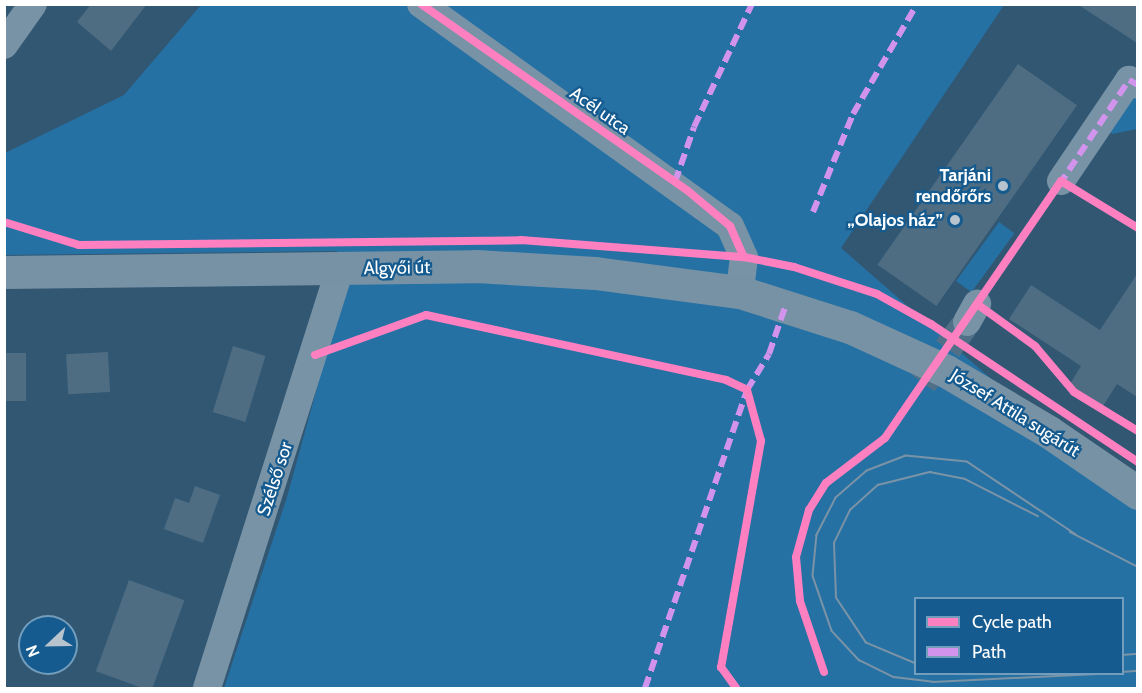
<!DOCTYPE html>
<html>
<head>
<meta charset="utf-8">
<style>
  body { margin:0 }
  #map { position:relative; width:1142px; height:693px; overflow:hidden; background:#315773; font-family:Cabin,sans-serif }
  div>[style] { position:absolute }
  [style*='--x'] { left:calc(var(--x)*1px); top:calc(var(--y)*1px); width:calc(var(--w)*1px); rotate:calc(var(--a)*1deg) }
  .green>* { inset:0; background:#2671a4; transform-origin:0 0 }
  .building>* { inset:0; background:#4e6d83; transform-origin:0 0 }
  .street-tunnel>* { height:28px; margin-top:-14px; transform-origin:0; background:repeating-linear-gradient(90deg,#507088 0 28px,transparent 0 42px) }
  .street>* { height:28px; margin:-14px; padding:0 14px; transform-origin:14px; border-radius:14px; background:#7893a6 }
  .primary>* { height:33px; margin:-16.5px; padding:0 16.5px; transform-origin:16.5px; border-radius:16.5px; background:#7892a5 }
  .tram>* { height:1.5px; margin:-0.75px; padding:0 0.75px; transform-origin:0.75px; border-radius:0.75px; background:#7a93a6 }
  .quiet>* { height:6px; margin-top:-3px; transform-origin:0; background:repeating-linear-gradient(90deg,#d193ec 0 12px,transparent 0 18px) }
  .cycleway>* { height:8px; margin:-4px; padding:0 4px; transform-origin:4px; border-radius:4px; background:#ff80c0 }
  .dots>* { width:16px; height:16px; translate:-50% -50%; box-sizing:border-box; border:3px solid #155b8f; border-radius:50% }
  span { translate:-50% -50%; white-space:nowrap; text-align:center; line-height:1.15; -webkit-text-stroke:4.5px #155b8f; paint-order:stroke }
  .street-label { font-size:18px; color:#fff }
  .poi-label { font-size:18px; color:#fff; font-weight:700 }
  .right { translate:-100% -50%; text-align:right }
  .frame { position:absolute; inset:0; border:6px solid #fff; pointer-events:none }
  .legend { position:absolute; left:914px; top:597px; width:210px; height:78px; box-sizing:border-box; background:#155b8f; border:2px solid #739dbc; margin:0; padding:8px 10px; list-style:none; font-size:18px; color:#fff }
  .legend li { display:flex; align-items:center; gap:12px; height:30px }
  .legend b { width:30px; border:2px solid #739dbc }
  .north { position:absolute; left:18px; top:615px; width:60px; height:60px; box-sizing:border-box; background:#155b8f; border:2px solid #739dbc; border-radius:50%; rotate:248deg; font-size:16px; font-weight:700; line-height:24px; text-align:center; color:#fff }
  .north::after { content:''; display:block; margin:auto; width:21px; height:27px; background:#b7c4ce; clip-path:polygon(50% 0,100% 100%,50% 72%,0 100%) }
</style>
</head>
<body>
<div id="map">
  <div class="green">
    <div style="clip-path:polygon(evenodd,201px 5px,1004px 5px,841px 248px,1137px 506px,1137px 688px,224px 688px,287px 497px,325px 359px,337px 251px,5px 255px,5px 153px,124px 95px,201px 5px,916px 598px,1122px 598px,1122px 674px,916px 674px,916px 598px)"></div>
    <div style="clip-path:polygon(1131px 94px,1137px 99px,1137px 129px,1112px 134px,1107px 130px)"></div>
    <div style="left:999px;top:222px;width:19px;height:73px;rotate:36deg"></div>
  </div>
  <div class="building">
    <div style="clip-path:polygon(91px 4px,147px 4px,111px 51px,77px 22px)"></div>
    <div style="clip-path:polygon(1077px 4px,1137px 4px,1137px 43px)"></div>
    <div style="left:1018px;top:64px;width:72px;height:245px;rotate:35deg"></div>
    <div style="clip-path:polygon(1137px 274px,1137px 397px,1117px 384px,1103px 406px,1070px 384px,1081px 366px,1009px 319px,1031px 285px,1100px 330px)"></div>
    <div style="left:233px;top:346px;width:34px;height:69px;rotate:17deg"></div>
    <div style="left:108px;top:352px;width:40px;height:42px;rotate:87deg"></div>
    <div style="left:4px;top:353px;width:22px;height:48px"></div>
    <div style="clip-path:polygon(195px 486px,220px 495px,203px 543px,164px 529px,175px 498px,189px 503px)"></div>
    <div style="left:129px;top:580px;width:59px;height:97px;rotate:20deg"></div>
  </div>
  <div class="street-tunnel">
    <div style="--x:923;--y:383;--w:75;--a:-54.2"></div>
  </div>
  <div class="street">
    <div style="--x:421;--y:4;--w:380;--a:35.7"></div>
    <div style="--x:730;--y:226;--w:34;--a:66"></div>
    <div style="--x:744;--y:257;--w:35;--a:97"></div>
    <div style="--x:4;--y:45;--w:50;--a:-54.7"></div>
    <div style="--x:1061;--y:181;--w:122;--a:-56"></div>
    <div style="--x:1129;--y:80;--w:10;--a:29"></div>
    <div style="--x:967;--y:322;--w:21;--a:-61"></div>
    <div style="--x:207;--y:688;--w:440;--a:-72.4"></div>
  </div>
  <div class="primary">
    <div style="--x:4;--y:272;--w:472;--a:-0.7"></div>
    <div style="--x:476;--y:266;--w:119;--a:3.4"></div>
    <div style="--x:595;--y:273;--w:146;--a:7.5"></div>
    <div style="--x:740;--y:292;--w:115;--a:17.7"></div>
    <div style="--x:850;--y:327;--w:106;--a:24.6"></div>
    <div style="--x:946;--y:371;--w:120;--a:30.6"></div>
    <div style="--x:1049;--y:432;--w:108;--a:34.4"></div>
  </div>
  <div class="tram">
    <div style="--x:1070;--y:532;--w:76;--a:27.2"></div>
    <div style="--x:1076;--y:535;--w:131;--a:-146.2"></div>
    <div style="--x:967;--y:462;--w:61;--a:-174.4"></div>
    <div style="--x:906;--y:456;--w:42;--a:159"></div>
    <div style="--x:867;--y:471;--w:41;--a:138.9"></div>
    <div style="--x:836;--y:498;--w:42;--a:117.2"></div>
    <div style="--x:817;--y:535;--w:41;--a:95.6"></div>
    <div style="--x:813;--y:576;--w:58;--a:70.9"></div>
    <div style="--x:832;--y:631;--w:40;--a:47"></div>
    <div style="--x:859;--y:660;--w:39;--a:26"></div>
    <div style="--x:894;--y:677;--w:39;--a:7"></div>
    <div style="--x:933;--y:682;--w:164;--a:-2.8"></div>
    <div style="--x:1122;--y:655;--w:16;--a:-4"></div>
    <div style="--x:916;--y:664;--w:54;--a:-157.2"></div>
    <div style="--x:866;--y:643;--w:54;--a:-123.7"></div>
    <div style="--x:836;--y:598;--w:55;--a:-92.1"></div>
    <div style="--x:834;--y:543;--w:37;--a:-64"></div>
    <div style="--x:850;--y:510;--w:38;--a:-42"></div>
    <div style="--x:878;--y:485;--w:54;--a:-14"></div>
    <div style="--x:930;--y:472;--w:36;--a:11"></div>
    <div style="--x:965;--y:479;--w:82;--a:26.9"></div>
    <div style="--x:1122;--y:672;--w:16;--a:-4"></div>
  </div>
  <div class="quiet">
    <div style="--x:675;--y:182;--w:58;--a:-70.9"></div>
    <div style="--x:694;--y:127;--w:136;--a:-64.8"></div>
    <div style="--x:1059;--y:185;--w:126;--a:-56.3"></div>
    <div style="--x:1129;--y:80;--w:10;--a:29"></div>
    <div style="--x:813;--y:212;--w:106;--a:-67.8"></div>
    <div style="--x:853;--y:114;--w:127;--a:-59.8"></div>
    <div style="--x:645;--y:688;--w:315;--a:-71.1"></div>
    <div style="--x:747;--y:390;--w:42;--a:-58.6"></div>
    <div style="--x:769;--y:354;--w:50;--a:-71.2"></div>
  </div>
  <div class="cycleway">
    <div style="--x:421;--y:4;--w:326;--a:35"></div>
    <div style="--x:688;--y:191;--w:55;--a:39.8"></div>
    <div style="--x:730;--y:226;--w:34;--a:66"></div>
    <div style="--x:4;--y:222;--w:78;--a:17"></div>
    <div style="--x:79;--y:245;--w:442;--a:-0.6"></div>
    <div style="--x:521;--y:240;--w:224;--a:4.4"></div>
    <div style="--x:744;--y:257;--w:51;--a:11.3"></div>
    <div style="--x:794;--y:267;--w:87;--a:18"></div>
    <div style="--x:877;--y:294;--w:62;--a:29.1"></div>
    <div style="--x:931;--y:324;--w:249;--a:33.7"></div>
    <div style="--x:977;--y:304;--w:72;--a:35.9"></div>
    <div style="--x:1035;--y:346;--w:60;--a:49.7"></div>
    <div style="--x:1074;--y:392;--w:75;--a:31.4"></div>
    <div style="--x:315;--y:355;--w:118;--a:-19.8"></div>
    <div style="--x:426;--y:315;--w:307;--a:12.2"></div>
    <div style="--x:726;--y:380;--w:23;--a:25"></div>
    <div style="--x:747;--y:390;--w:53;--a:74.6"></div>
    <div style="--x:761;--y:441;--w:230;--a:100"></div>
    <div style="--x:721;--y:667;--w:26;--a:54"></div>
    <div style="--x:824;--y:672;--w:75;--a:-108.7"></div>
    <div style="--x:800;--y:601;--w:44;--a:-95.2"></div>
    <div style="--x:796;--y:557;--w:49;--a:-74.5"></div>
    <div style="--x:809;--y:510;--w:32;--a:-58"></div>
    <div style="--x:826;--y:483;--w:74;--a:-37.3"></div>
    <div style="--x:885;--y:438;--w:311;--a:-55.6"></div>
    <div style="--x:1061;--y:181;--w:90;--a:31.4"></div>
  </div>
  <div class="dots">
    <div style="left:1003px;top:186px;background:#b7c4ce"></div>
    <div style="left:955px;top:220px;background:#b7c4ce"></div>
  </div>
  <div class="street-label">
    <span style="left:600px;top:111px;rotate:35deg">Acél utca</span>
    <span style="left:397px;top:268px;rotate:-1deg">Algyői út</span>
    <span style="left:1015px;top:413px;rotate:32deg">József Attila sugárút</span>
    <span style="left:275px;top:479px;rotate:-72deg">Szélső sor</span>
  </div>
  <div class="poi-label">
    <span class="right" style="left:991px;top:186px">Tarjáni<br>rendőrőrs</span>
    <span class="right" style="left:943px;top:220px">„Olajos ház”</span>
  </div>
  <div class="frame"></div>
  <ul class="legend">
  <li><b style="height:8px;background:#ff80c0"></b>Cycle path</li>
  <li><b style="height:8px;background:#d193ec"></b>Path</li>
  </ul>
  <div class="north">N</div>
</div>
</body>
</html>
